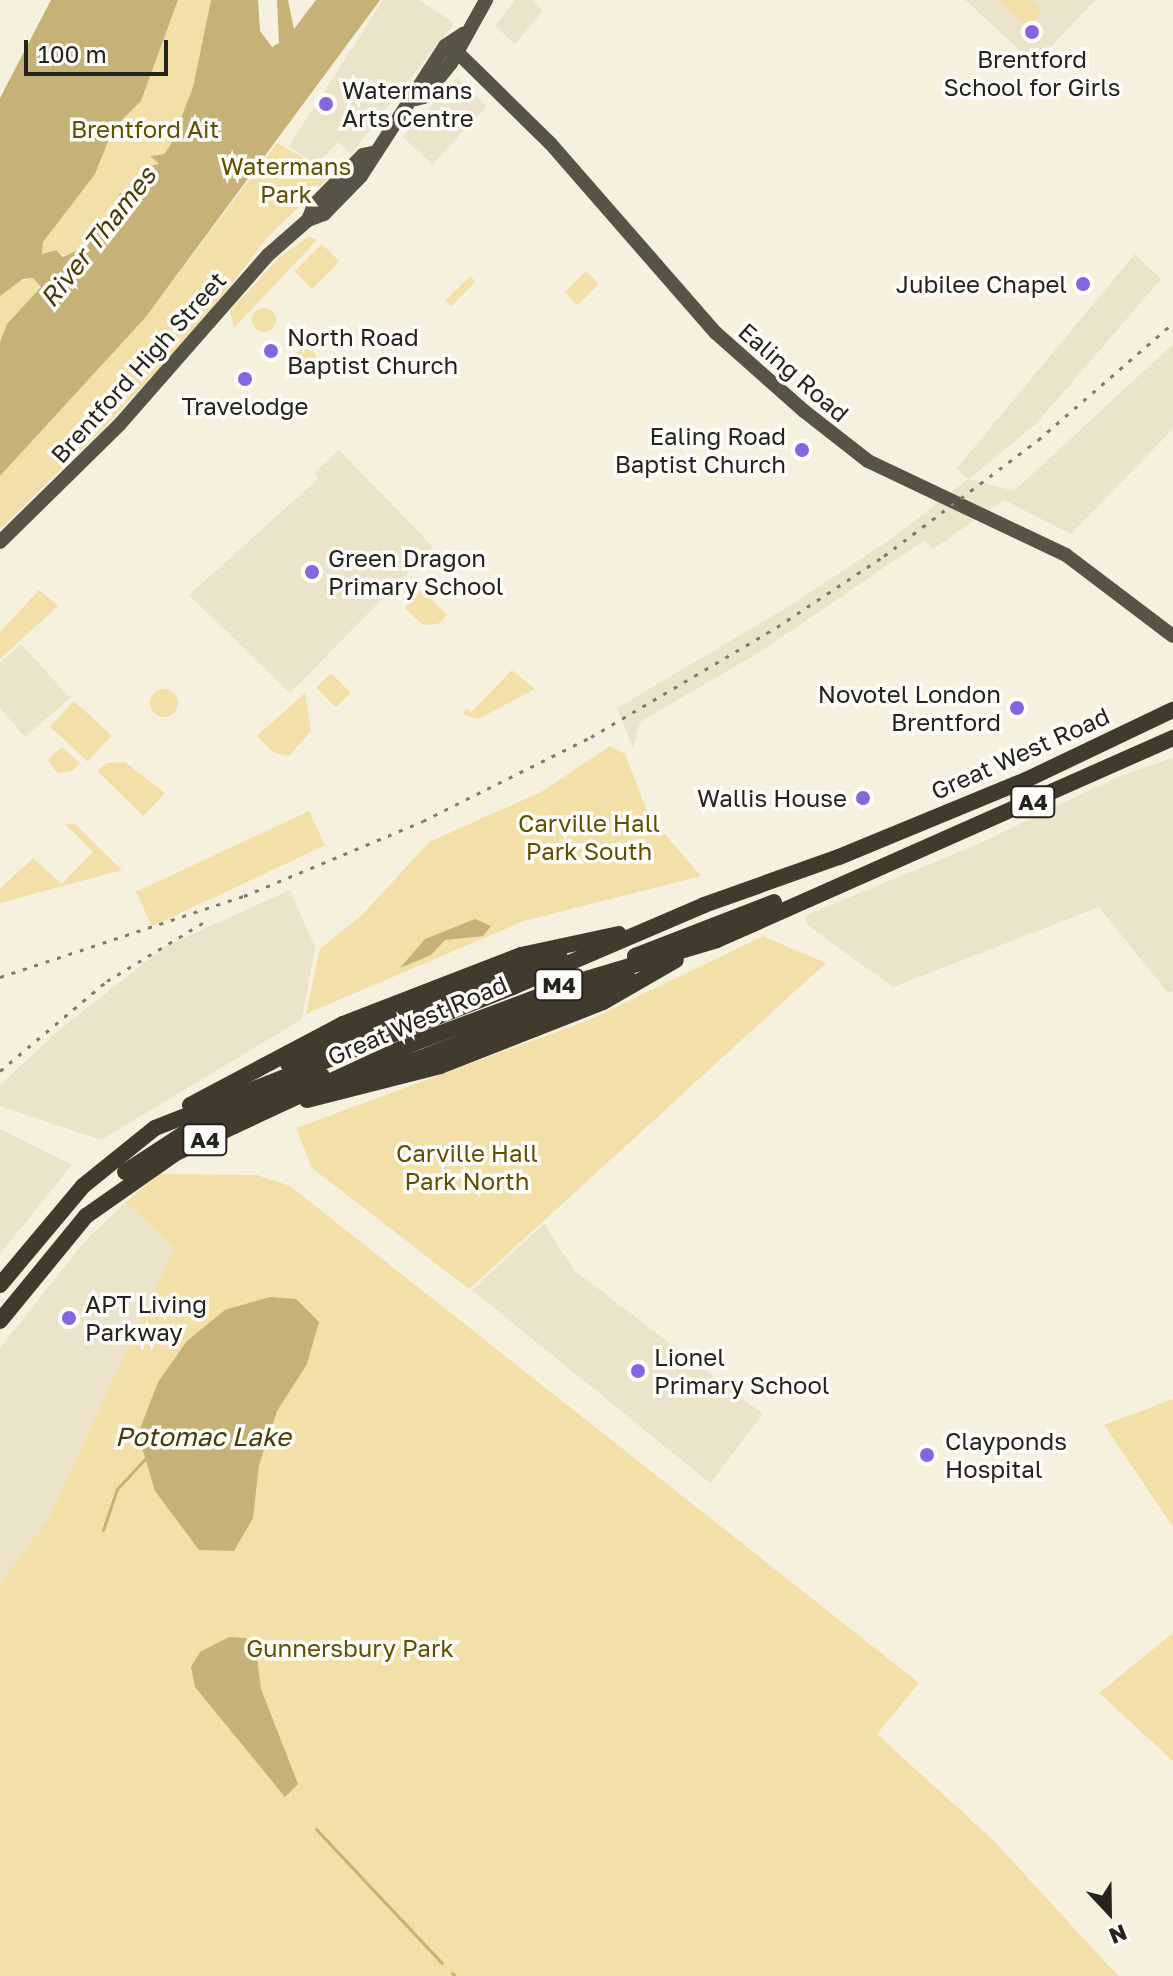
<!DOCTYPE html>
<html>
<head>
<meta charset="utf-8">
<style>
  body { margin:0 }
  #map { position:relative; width:1173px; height:1976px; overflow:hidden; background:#f6f0de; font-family:"Golos Text",sans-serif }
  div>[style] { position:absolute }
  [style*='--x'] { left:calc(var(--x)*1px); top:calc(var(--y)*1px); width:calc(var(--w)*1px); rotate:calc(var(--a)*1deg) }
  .built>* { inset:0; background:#ebe3ca; transform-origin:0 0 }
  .green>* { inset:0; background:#f3e0a8; transform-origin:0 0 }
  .round { border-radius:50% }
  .water>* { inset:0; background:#c6b276 }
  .stream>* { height:3px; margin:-1.5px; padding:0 1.5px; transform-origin:1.5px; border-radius:1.5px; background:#c6b276 }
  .major>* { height:14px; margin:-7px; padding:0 7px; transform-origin:7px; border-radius:7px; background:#575347 }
  .highway>* { height:16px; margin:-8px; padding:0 8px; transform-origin:8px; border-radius:8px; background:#403b2d }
  .rail>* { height:3px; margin-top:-1.5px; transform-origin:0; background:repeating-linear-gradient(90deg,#7d7a6f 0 4px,transparent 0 12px) }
  .dots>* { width:22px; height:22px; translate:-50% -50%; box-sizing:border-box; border:4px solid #fefdfa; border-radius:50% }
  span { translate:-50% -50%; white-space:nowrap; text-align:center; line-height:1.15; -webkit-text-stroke:7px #fefdfa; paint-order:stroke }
  .shield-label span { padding:2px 6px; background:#fefdfa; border:2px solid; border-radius:6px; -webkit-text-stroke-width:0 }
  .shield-label { font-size:22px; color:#25231d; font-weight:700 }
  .poi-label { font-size:24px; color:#25231d }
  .left { translate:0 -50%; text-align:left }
  .right { translate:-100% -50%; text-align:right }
  .park-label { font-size:24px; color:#624e00 }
  .street-label { font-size:24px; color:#25231d }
  .water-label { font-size:26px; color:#483a09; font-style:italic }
  .north { position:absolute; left:1069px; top:1872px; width:80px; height:80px; -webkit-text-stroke:6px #fefdfa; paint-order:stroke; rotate:158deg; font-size:22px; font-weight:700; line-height:32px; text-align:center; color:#25231d }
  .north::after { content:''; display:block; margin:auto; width:28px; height:36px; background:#25231d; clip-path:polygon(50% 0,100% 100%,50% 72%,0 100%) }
  .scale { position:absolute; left:24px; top:40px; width:144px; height:36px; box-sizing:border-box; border:4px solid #25231d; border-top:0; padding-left:10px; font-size:24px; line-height:28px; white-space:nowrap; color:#25231d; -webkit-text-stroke:6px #fefdfa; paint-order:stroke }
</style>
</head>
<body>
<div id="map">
  <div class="built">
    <div style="clip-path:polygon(383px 0,419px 0,454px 23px,351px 154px,338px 142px,316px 165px,289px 146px)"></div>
    <div style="clip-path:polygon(515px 0,533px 0,543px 11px,515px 44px,495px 26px)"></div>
    <div style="clip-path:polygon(965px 0,1095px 0,1035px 64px)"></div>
    <div style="left:457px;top:78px;width:41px;height:80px;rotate:43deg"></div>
    <div style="clip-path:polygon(1135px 254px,1161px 279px,1036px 424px,969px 479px,1014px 491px,1173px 344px,1173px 429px,1071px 534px,1004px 500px,933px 549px,925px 540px,758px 653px,640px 722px,633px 748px,617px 708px,791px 605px,891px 539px,968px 479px,957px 468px)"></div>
    <div style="clip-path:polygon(339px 450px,433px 547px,290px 693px,189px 595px,318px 479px,315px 472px)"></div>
    <div style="clip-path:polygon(21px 644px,70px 698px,25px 737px,0 708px,0 663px)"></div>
    <div style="clip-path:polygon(1173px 758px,1173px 990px,1168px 993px,1099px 907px,893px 987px,807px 925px,805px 917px,811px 913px,976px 845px,1120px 776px)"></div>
    <div style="clip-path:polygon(290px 890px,315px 947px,302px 1019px,101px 1140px,0 1106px,0 1085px,58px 1031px,164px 947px)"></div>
    <div style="clip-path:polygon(0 1129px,72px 1165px,0 1254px)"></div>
    <div style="clip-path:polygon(126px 1202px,174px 1248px,47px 1521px,0 1583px,0 1348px,86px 1240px)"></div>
    <div style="clip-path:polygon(544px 1224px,575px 1271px,763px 1414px,710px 1483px,472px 1290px)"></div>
  </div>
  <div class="green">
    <div style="clip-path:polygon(178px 0,211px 0,193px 87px,171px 144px,164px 154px,152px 155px,159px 164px,148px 179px,120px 197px,115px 215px,78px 250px,66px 256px,54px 250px,42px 254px,43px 242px,95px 171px,113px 129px,141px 101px)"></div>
    <div style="clip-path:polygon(999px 0,1030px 0,1042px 11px,1027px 27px)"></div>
    <div style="clip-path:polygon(277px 143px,316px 165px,334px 162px,339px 168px,268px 237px,199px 326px,104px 428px,0 529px,0 476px,145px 318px)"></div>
    <div style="clip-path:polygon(309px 236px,317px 240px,234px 328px,230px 311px,279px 258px)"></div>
    <div style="left:322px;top:244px;width:25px;height:39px;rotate:45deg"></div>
    <div style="left:586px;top:271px;width:18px;height:30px;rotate:45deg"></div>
    <div style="left:470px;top:276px;width:8px;height:35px;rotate:45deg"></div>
    <div style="clip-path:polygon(33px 278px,40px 284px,39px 293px,7px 324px,0 342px,0 296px,12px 284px)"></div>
    <div class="round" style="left:252px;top:308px;width:24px;height:24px"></div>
    <div class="round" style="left:293px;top:349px;width:24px;height:24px"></div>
    <div style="clip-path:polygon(39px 590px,58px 606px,0 659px,0 632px)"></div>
    <div style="clip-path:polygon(422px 590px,447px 615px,438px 624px,423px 625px,405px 608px)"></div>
    <div style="clip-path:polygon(512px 670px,535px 689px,478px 719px,464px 715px,465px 708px,471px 712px)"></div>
    <div style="left:331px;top:673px;width:28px;height:21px;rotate:45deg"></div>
    <div class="round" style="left:150px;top:689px;width:28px;height:28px"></div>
    <div style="clip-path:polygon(305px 693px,311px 731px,289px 756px,274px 753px,257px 736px)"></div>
    <div style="left:74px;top:701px;width:51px;height:35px;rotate:43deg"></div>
    <div style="clip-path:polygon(610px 746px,625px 754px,649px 816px,701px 876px,524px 921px,306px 1014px,320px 949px,363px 914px,429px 842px,541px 792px)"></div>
    <div style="clip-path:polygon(62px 747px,80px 763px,72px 771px,58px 773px,47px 760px)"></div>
    <div style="clip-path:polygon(125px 762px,165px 793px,143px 816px,97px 771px,106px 763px)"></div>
    <div style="left:309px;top:811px;width:38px;height:191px;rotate:65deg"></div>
    <div style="clip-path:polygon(74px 823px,122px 870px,0 903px,0 889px,33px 858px,62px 884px,93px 852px,66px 825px)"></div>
    <div style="clip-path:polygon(763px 936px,826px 963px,469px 1289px,312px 1168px,296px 1128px,589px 1020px)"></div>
    <div style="clip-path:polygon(160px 1174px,257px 1175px,290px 1186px,919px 1683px,877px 1734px,993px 1840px,1118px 1976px,0 1976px,0 1583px,47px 1521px,174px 1248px,126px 1202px)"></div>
    <div style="clip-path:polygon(1173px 1399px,1173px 1527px,1104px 1425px)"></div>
    <div style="clip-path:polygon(1173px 1633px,1173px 1761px,1099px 1693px)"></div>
  </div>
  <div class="water">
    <div style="clip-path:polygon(51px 0,178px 0,141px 101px,113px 129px,95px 174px,43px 242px,42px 254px,56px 250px,63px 257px,78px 250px,115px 215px,122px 203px,119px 194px,138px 190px,150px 166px,159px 164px,150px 156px,164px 154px,171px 144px,193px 87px,211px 0,258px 0,260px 31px,272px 47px,279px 43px,277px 0,288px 0,294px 29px,316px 0,380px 0,145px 318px,0 476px,0 342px,7px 324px,41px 287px,33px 278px,23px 279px,0 296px,0 98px)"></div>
    <div style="clip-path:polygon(475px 919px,491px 926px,483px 936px,445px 940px,431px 955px,400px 968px,425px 939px)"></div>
    <div style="clip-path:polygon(270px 1297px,296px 1299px,319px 1322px,307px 1364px,277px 1411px,259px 1465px,253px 1518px,234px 1551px,199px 1550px,155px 1491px,138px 1434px,158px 1382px,187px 1341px,225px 1310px)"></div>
    <div style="clip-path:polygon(229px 1637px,246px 1638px,257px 1658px,261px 1689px,298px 1784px,285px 1797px,195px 1687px,191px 1667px,200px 1652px)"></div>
  </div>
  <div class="stream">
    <div style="--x:103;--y:1530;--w:43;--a:-71.1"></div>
    <div style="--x:117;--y:1489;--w:41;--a:-47"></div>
    <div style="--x:316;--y:1829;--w:184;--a:46.8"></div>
    <div style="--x:452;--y:1973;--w:4;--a:45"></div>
  </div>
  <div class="major">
    <div style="--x:457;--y:52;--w:130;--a:44.4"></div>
    <div style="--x:550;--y:143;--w:252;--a:48.9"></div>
    <div style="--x:716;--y:333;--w:118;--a:41.6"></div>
    <div style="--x:804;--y:411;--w:81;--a:38"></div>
    <div style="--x:868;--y:461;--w:219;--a:25.4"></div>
    <div style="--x:1066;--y:555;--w:134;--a:37.1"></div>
    <div style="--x:416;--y:99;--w:8;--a:-14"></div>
    <div style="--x:424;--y:97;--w:43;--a:-51.5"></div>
    <div style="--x:451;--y:63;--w:72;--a:-60.9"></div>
    <div style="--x:308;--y:220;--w:16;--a:-68"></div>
    <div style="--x:314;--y:205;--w:70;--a:-45.6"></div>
    <div style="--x:363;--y:155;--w:9;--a:-13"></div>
    <div style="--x:0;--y:542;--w:168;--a:-44.5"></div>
    <div style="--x:120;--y:424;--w:225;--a:-48.8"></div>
    <div style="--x:268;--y:255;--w:53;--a:-41.2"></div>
    <div style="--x:308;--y:220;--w:17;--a:-21"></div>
    <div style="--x:324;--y:214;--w:53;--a:-45.8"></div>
    <div style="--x:361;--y:176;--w:155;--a:-57.1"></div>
    <div style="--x:445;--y:46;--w:22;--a:-34"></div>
  </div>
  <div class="highway">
    <div style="--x:635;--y:956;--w:149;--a:-21.2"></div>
    <div style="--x:288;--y:1064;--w:67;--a:-25.8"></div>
    <div style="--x:348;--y:1035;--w:226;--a:-20.8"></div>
    <div style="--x:353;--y:1079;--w:71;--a:-17.2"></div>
    <div style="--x:421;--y:1058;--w:222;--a:-21.4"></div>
    <div style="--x:307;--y:1100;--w:137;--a:-14.3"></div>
    <div style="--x:440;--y:1066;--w:175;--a:-21.4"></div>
    <div style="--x:603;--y:1002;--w:84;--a:-29.9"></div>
    <div style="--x:190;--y:1105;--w:173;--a:-27.9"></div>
    <div style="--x:343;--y:1024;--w:191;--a:-21.2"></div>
    <div style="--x:521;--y:955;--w:100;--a:-12.1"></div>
    <div style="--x:125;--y:1172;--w:75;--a:-33.1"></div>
    <div style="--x:188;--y:1131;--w:145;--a:-22.3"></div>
    <div style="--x:0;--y:1285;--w:129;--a:-50"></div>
    <div style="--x:83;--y:1186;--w:92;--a:-38.9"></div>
    <div style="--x:155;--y:1128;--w:385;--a:-21.5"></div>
    <div style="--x:513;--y:987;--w:208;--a:-23.2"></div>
    <div style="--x:704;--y:905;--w:143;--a:-19.6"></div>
    <div style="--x:839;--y:857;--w:202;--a:-22.4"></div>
    <div style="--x:1026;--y:780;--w:163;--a:-25.5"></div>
    <div style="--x:0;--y:1321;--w:136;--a:-50.7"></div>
    <div style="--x:86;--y:1216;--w:110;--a:-35"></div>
    <div style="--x:176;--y:1153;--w:257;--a:-24.9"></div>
    <div style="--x:409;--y:1045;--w:186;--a:-20.5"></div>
    <div style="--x:583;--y:980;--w:140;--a:-16.6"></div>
    <div style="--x:717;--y:940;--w:499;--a:-23.9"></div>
  </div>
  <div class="rail">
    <div style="--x:0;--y:977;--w:257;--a:-18.4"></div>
    <div style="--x:244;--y:896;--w:194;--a:-22.7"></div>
    <div style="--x:423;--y:821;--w:188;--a:-26.6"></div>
    <div style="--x:591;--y:737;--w:216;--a:-30.6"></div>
    <div style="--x:777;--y:627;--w:128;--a:-33.6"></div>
    <div style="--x:884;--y:556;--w:193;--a:-37"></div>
    <div style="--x:1038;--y:440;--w:179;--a:-40.9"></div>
    <div style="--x:0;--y:1071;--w:140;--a:-40.1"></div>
    <div style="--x:107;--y:981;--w:119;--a:-31.3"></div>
  </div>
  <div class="dots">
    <div style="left:1032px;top:32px;background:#8665e0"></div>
    <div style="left:326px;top:104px;background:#8665e0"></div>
    <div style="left:1083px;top:284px;background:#8665e0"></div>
    <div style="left:271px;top:351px;background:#8665e0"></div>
    <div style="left:245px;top:379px;background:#8665e0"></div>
    <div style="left:802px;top:450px;background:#8665e0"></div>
    <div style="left:312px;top:572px;background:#8665e0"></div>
    <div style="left:1017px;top:708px;background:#8665e0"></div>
    <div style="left:863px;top:798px;background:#8665e0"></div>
    <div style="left:69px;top:1318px;background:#8665e0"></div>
    <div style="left:638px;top:1371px;background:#8665e0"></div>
    <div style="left:927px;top:1455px;background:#8665e0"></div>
  </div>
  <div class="shield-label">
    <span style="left:1033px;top:802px">A4</span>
    <span style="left:559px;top:985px">M4</span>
    <span style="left:205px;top:1140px">A4</span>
  </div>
  <div class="poi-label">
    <span style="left:1032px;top:73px">Brentford<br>School for Girls</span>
    <span class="left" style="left:342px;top:104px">Watermans<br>Arts Centre</span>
    <span class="right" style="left:1067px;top:284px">Jubilee Chapel</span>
    <span class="left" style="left:287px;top:351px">North Road<br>Baptist Church</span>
    <span style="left:245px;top:406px">Travelodge</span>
    <span class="right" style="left:786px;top:450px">Ealing Road<br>Baptist Church</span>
    <span class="left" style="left:328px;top:572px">Green Dragon<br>Primary School</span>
    <span class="right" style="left:1001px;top:708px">Novotel London<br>Brentford</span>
    <span class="right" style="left:847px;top:798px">Wallis House</span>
    <span class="left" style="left:85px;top:1318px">APT Living<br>Parkway</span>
    <span class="left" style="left:654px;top:1371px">Lionel<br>Primary School</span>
    <span class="left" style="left:945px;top:1455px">Clayponds<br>Hospital</span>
  </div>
  <div class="park-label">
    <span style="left:145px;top:129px">Brentford Ait</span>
    <span style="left:286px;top:180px">Watermans<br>Park</span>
    <span style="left:589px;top:837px">Carville Hall<br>Park South</span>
    <span style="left:467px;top:1167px">Carville Hall<br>Park North</span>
    <span style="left:350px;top:1648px">Gunnersbury Park</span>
  </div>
  <div class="street-label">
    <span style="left:138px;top:367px;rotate:-48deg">Brentford High Street</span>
    <span style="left:794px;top:372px;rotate:41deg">Ealing Road</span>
    <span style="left:1020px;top:753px;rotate:-24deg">Great West Road</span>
    <span style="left:417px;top:1020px;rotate:-23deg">Great West Road</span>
  </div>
  <div class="water-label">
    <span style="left:98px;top:237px;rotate:-52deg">River Thames</span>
    <span style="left:203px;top:1437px">Potomac Lake</span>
  </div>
  <div class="north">N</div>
  <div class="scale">100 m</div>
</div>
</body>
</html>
